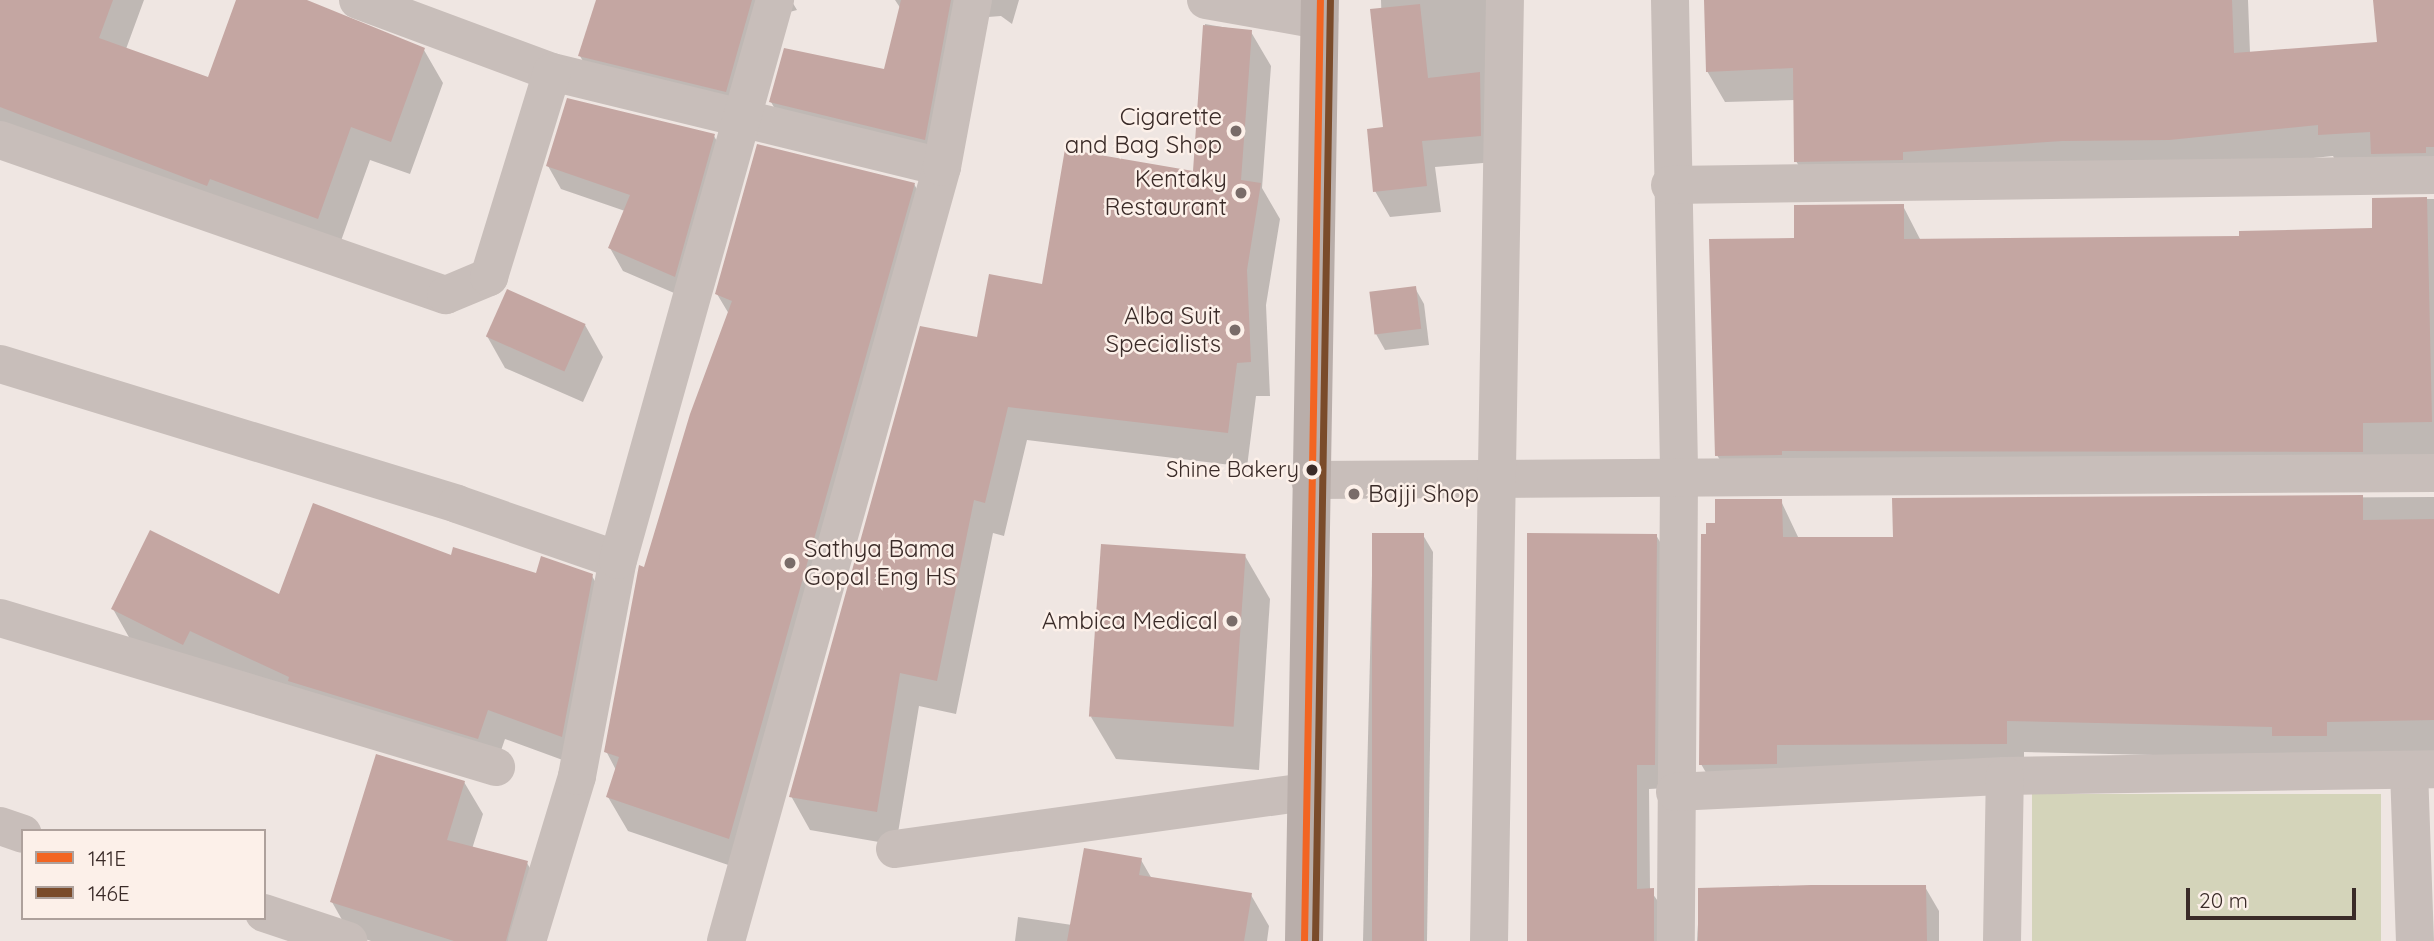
<!DOCTYPE html>
<html>
<head>
<meta charset="utf-8">
<style>
  body { margin:0 }
  #map { position:relative; width:2434px; height:941px; overflow:hidden; background:#efe6e2; font-family:Quicksand,sans-serif }
  div>[style] { position:absolute }
  [style*='--x'] { left:calc(var(--x)*1px); top:calc(var(--y)*1px); width:calc(var(--w)*1px); rotate:calc(var(--a)*1deg) }
  .green>* { inset:0; background:#d4d4ba; transform-origin:0 0 }
  .shadow>* { inset:0; background:#0003 }
  .building>* { inset:0; background:#c4a6a2; transform-origin:0 0 }
  .street>* { height:38px; margin:-19px; padding:0 19px; transform-origin:19px; border-radius:19px; background:#c8beba }
  .secondary>* { height:38px; margin:-19px; padding:0 19px; transform-origin:19px; border-radius:19px; background:#b9aeaa }
  .bus-1>* { height:7px; margin:-3.5px; padding:0 3.5px; transform-origin:3.5px; border-radius:3.5px; background:#f26522 }
  .bus-2>* { height:7px; margin:-3.5px; padding:0 3.5px; transform-origin:3.5px; border-radius:3.5px; background:#7a4b2a }
  .dots>* { width:19px; height:19px; translate:-50% -50%; box-sizing:border-box; border:4px solid #fcf0e9; border-radius:50% }
  span { translate:-50% -50%; white-space:nowrap; text-align:center; line-height:1.15; -webkit-text-stroke:5px #fcf0e9; paint-order:stroke }
  .bus-label { font-size:22px; color:#3a2b28 }
  .right { translate:-100% -50%; text-align:right }
  .poi-label { font-size:24px; color:#3a2b28 }
  .left { translate:0 -50%; text-align:left }
  .legend { position:absolute; left:21px; top:829px; width:245px; height:91px; box-sizing:border-box; background:#fcf0e9; border:2px solid #aea19c; margin:0; padding:9px 12px; list-style:none; font-size:21px; color:#3a2b28 }
  .legend li { display:flex; align-items:center; gap:14px; height:35px }
  .legend b { width:35px; border:2px solid #aea19c }
  .scale { position:absolute; left:2186px; top:888px; width:170px; height:32px; box-sizing:border-box; border:4px solid #3a2b28; border-top:0; padding-left:9px; font-size:21px; line-height:24px; white-space:nowrap; color:#3a2b28; -webkit-text-stroke:5px #fcf0e9; paint-order:stroke }
</style>
</head>
<body>
<div id="map">
  <div class="green">
    <div style="left:2381px;top:794px;width:147px;height:349px;rotate:90deg"></div>
  </div>
  <div class="shadow">
    <div style="clip-path:polygon(0 0,144px 0,126px 49px,209px 79px,238px 0,292px 0,424px 50px,443px 83px,410px 174px,370px 160px,337px 252px,0 135px)"></div>
    <div style="clip-path:polygon(598px 0,791px 0,797px 10px,778px 15px,744px 123px,598px 87px,580px 56px)"></div>
    <div style="clip-path:polygon(895px 0,1019px 0,1012px 24px,1001px 16px,988px 17px,946px 178px,793px 140px,771px 102px,886px 71px,901px 9px)"></div>
    <div style="clip-path:polygon(1381px 0,1491px 0,1495px 162px,1435px 167px,1441px 212px,1390px 217px,1375px 191px,1385px 128px)"></div>
    <div style="clip-path:polygon(1705px 0,2248px 0,2250px 53px,2378px 43px,2375px 0,2434px 0,2434px 186px,2338px 165px,2333px 156px,2187px 171px,1814px 192px,1796px 161px,1795px 100px,1725px 102px,1707px 71px)"></div>
    <div style="clip-path:polygon(1205px 24px,1251px 32px,1271px 66px,1262px 188px,1280px 219px,1266px 305px,1270px 396px,1256px 396px,1247px 467px,1027px 440px,1004px 536px,993px 533px,956px 714px,919px 706px,896px 845px,810px 830px,791px 796px,979px 339px,1195px 173px)"></div>
    <div style="clip-path:polygon(714px 136px,727px 159px,688px 299px,623px 271px,610px 248px,625px 211px,561px 189px,548px 166px)"></div>
    <div style="clip-path:polygon(914px 184px,934px 219px,749px 872px,628px 831px,608px 797px,616px 770px,606px 751px,645px 569px,729px 314px,717px 294px)"></div>
    <div style="clip-path:polygon(2373px 199px,2434px 199px,2434px 482px,1735px 486px,1717px 455px,1796px 240px,1903px 206px,1921px 241px,2241px 238px,2374px 230px)"></div>
    <div style="clip-path:polygon(1415px 288px,1424px 304px,1429px 345px,1385px 350px,1376px 334px)"></div>
    <div style="clip-path:polygon(585px 325px,603px 357px,583px 402px,505px 368px,487px 336px)"></div>
    <div style="clip-path:polygon(2434px 497px,2434px 751px,2286px 758px,2024px 752px,2024px 774px,1719px 795px,1701px 764px,1708px 535px,1717px 524px,1781px 501px,1799px 539px,1894px 539px,1894px 500px)"></div>
    <div style="clip-path:polygon(1373px 535px,1423px 535px,1433px 552px,1427px 941px,1363px 941px)"></div>
    <div style="clip-path:polygon(1656px 535px,1670px 559px,1668px 788px,1649px 789px,1650px 890px,1667px 914px,1667px 941px,1529px 941px)"></div>
    <div style="clip-path:polygon(1245px 556px,1270px 599px,1259px 770px,1116px 759px,1091px 717px)"></div>
    <div style="clip-path:polygon(452px 558px,537px 575px,592px 576px,609px 606px,579px 766px,505px 739px,495px 768px,130px 639px,113px 609px,280px 597px)"></div>
    <div style="clip-path:polygon(464px 782px,483px 814px,472px 849px,527px 863px,545px 894px,531px 941px,371px 941px,350px 934px,332px 902px)"></div>
    <div style="clip-path:polygon(1141px 860px,1152px 879px,1251px 895px,1269px 926px,1267px 941px,1015px 941px,1018px 917px,1072px 925px)"></div>
    <div style="clip-path:polygon(1925px 887px,1939px 911px,1939px 941px,1697px 941px,1700px 889px)"></div>
  </div>
  <div class="building">
    <div style="clip-path:polygon(0 0,113px 0,99px 38px,208px 77px,236px 0,307px 0,425px 48px,391px 142px,351px 127px,318px 219px,210px 179px,207px 186px,0 107px)"></div>
    <div style="clip-path:polygon(596px 0,752px 0,726px 92px,578px 56px)"></div>
    <div style="clip-path:polygon(901px 0,951px 0,925px 140px,769px 102px,784px 48px,884px 69px)"></div>
    <div style="clip-path:polygon(1704px 0,2232px 0,2234px 53px,2377px 42px,2373px 0,2434px 0,2434px 147px,2426px 147px,2426px 153px,2371px 154px,2370px 132px,2318px 135px,2318px 125px,2169px 140px,2062px 141px,1903px 152px,1903px 160px,1794px 162px,1793px 68px,1706px 72px)"></div>
    <div style="clip-path:polygon(1420px 4px,1428px 78px,1480px 72px,1481px 136px,1422px 141px,1427px 186px,1373px 192px,1367px 129px,1383px 127px,1370px 9px)"></div>
    <div style="clip-path:polygon(1203px 25px,1252px 30px,1241px 180px,1261px 183px,1247px 270px,1251px 362px,1237px 363px,1228px 433px,1008px 407px,985px 503px,974px 500px,937px 681px,900px 673px,877px 812px,789px 797px,920px 326px,977px 337px,989px 274px,1042px 284px,1065px 149px,1193px 171px)"></div>
    <div style="clip-path:polygon(567px 98px,715px 134px,675px 277px,608px 248px,630px 195px,546px 166px)"></div>
    <div style="clip-path:polygon(757px 144px,915px 183px,729px 839px,606px 797px,619px 757px,604px 752px,639px 565px,644px 567px,690px 414px,732px 301px,715px 294px)"></div>
    <div style="clip-path:polygon(2427px 197px,2432px 422px,2363px 423px,2363px 452px,1782px 451px,1782px 455px,1715px 456px,1709px 239px,1794px 238px,1794px 205px,1904px 204px,1904px 239px,2239px 236px,2239px 231px,2372px 228px,2372px 198px)"></div>
    <div style="left:1416px;top:286px;width:43px;height:47px;rotate:83deg"></div>
    <div style="left:507px;top:289px;width:86px;height:52px;rotate:24deg"></div>
    <div style="clip-path:polygon(2363px 495px,2363px 520px,2434px 519px,2434px 720px,2327px 722px,2327px 736px,2272px 736px,2272px 727px,2007px 721px,2007px 744px,1777px 745px,1777px 764px,1699px 765px,1701px 534px,1706px 534px,1706px 523px,1715px 523px,1715px 499px,1782px 499px,1783px 537px,1893px 537px,1892px 498px)"></div>
    <div style="clip-path:polygon(313px 503px,451px 555px,453px 547px,536px 573px,541px 556px,593px 574px,562px 737px,488px 710px,478px 739px,288px 681px,289px 677px,190px 631px,183px 645px,111px 609px,150px 530px,279px 594px)"></div>
    <div style="left:1372px;top:533px;width:52px;height:408px"></div>
    <div style="clip-path:polygon(1527px 533px,1657px 534px,1655px 765px,1637px 765px,1637px 889px,1654px 888px,1654px 941px,1527px 941px)"></div>
    <div style="left:1101px;top:544px;width:145px;height:173px;rotate:4deg"></div>
    <div style="clip-path:polygon(376px 754px,465px 781px,447px 840px,528px 861px,506px 941px,454px 941px,330px 902px)"></div>
    <div style="clip-path:polygon(1084px 848px,1142px 858px,1139px 875px,1252px 893px,1244px 941px,1067px 941px)"></div>
    <div style="clip-path:polygon(1811px 885px,1926px 885px,1927px 941px,1698px 941px,1698px 888px)"></div>
  </div>
  <div class="street">
    <div style="--x:358;--y:0;--w:207;--a:20.4"></div>
    <div style="--x:552;--y:72;--w:401;--a:13.7"></div>
    <div style="--x:1206;--y:0;--w:115;--a:10"></div>
    <div style="--x:1670;--y:0;--w:480;--a:88.9"></div>
    <div style="--x:1679;--y:480;--w:461;--a:90.4"></div>
    <div style="--x:0;--y:140;--w:472;--a:19.2"></div>
    <div style="--x:446;--y:295;--w:47;--a:-22.7"></div>
    <div style="--x:489;--y:277;--w:214;--a:-72.9"></div>
    <div style="--x:1670;--y:185;--w:764;--a:-0.75"></div>
    <div style="--x:0;--y:364;--w:478;--a:17"></div>
    <div style="--x:457;--y:504;--w:170;--a:19.2"></div>
    <div style="--x:1310;--y:480;--w:1124;--a:-0.36"></div>
    <div style="--x:0;--y:618;--w:518;--a:16.72"></div>
    <div style="--x:2409;--y:770;--w:171;--a:88"></div>
    <div style="--x:1675;--y:792;--w:330;--a:-2.8"></div>
    <div style="--x:2005;--y:776;--w:429;--a:-0.9"></div>
    <div style="--x:0;--y:826;--w:24;--a:19"></div>
    <div style="--x:895;--y:849;--w:415;--a:-7.9"></div>
    <div style="--x:264;--y:913;--w:89;--a:18.4"></div>
    <div style="--x:527;--y:941;--w:172;--a:-73.1"></div>
    <div style="--x:577;--y:776;--w:220;--a:-79.3"></div>
    <div style="--x:618;--y:560;--w:582;--a:-74.34"></div>
    <div style="--x:726;--y:941;--w:804;--a:-74.41"></div>
    <div style="--x:942;--y:167;--w:170;--a:-79.5"></div>
    <div style="--x:1489;--y:941;--w:941;--a:-89.03"></div>
    <div style="--x:2002;--y:941;--w:165;--a:-89"></div>
  </div>
  <div class="secondary">
    <div style="--x:1304;--y:941;--w:941;--a:-89.03"></div>
  </div>
  <div class="bus-1">
    <div style="--x:1304;--y:941;--w:941;--a:-89.03"></div>
  </div>
  <div class="bus-2">
    <div style="--x:1315;--y:941;--w:941;--a:-89.09"></div>
  </div>
  <div class="dots">
    <div style="left:1236px;top:131px;background:#796c69"></div>
    <div style="left:1241px;top:193px;background:#796c69"></div>
    <div style="left:1235px;top:330px;background:#796c69"></div>
    <div style="left:1312px;top:470px;background:#3a2b28"></div>
    <div style="left:1354px;top:494px;background:#796c69"></div>
    <div style="left:790px;top:563px;background:#796c69"></div>
    <div style="left:1232px;top:621px;background:#796c69"></div>
  </div>
  <div class="bus-label">
    <span class="right" style="left:1299px;top:470px">Shine Bakery</span>
  </div>
  <div class="poi-label">
    <span class="right" style="left:1222px;top:131px">Cigarette<br>and Bag Shop</span>
    <span class="right" style="left:1227px;top:193px">Kentaky<br>Restaurant</span>
    <span class="right" style="left:1221px;top:330px">Alba Suit<br>Specialists</span>
    <span class="left" style="left:1368px;top:494px">Bajji Shop</span>
    <span class="left" style="left:804px;top:563px">Sathya Bama<br>Gopal Eng HS</span>
    <span class="right" style="left:1218px;top:621px">Ambica Medical</span>
  </div>
  <ul class="legend">
  <li><b style="height:9px;background:#f26522"></b>141E</li>
  <li><b style="height:9px;background:#7a4b2a"></b>146E</li>
  </ul>
  <div class="scale">20 m</div>
</div>
</body>
</html>
